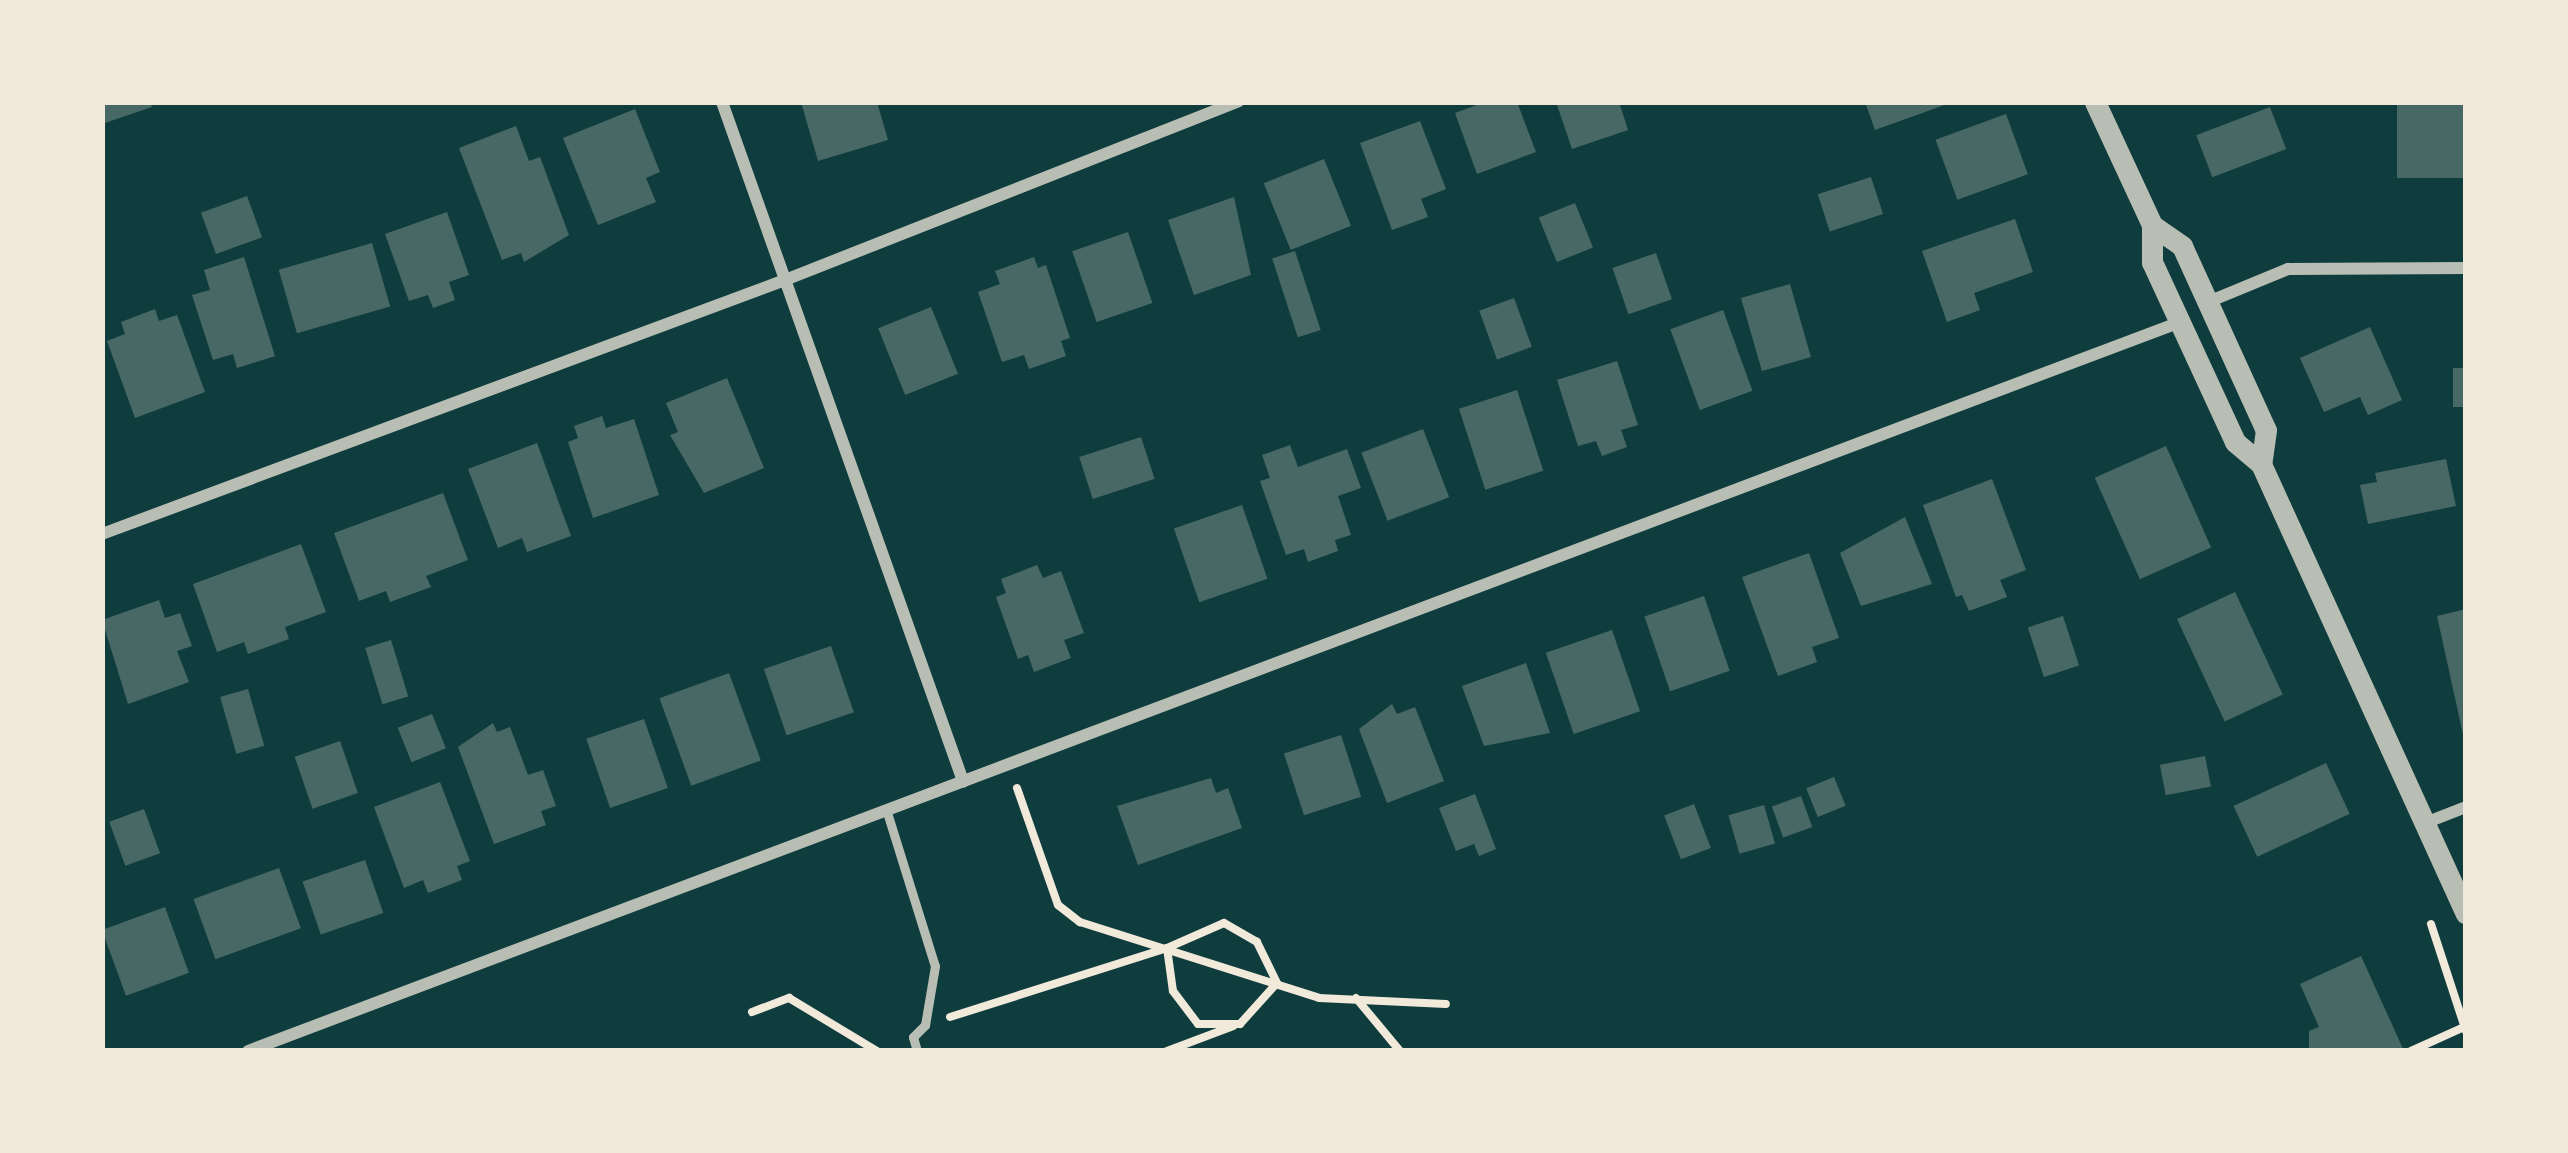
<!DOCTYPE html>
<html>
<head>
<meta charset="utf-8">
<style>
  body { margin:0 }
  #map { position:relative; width:2568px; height:1153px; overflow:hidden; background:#0f3d3e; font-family:"Fira Sans",sans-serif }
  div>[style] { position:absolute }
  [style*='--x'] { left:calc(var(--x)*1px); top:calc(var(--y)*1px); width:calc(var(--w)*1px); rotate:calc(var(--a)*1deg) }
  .building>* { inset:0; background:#486865; transform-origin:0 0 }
  .path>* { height:8px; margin:-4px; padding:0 4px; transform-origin:4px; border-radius:4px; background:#f1e9da }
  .service>* { height:9px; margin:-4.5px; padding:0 4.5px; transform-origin:4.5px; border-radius:4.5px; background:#b8beb3 }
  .minor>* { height:12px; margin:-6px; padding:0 6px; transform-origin:6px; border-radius:6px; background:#b8beb3 }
  .tertiary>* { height:21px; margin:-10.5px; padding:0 10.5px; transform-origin:10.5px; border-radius:10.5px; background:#b8beb3 }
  span { translate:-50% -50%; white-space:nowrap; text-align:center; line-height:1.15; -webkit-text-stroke:9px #f1e9da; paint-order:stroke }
  .frame { position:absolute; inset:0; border:105px solid #f1e9da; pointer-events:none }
</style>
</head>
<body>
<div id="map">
  <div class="building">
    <div style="clip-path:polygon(102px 102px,150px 102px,152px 107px,102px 124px)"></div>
    <div style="clip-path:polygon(801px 102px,877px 102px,888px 140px,818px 161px)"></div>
    <div style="clip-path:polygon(1485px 102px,1517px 102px,1536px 152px,1477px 174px,1455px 113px)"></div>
    <div style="clip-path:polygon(1556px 102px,1619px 102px,1628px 130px,1572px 149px)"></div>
    <div style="clip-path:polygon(1865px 102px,1950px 102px,1950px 103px,1875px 130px)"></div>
    <div style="left:2397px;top:102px;width:67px;height:76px"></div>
    <div style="left:2270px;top:107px;width:45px;height:79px;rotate:69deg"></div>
    <div style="clip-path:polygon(635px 109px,660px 172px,646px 178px,656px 202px,598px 225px,563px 138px)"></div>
    <div style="left:2006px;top:114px;width:64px;height:75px;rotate:70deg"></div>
    <div style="clip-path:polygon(1420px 121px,1446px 189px,1421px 199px,1428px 217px,1392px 230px,1360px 143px)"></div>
    <div style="clip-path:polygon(516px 126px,529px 161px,540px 157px,569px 235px,524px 262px,521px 253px,502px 260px,459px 148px)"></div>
    <div style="left:1324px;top:159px;width:72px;height:65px;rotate:68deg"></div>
    <div style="left:1871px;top:177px;width:39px;height:56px;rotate:72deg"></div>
    <div style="left:247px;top:196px;width:44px;height:49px;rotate:70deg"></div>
    <div style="clip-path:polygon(1234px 197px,1251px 275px,1194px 295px,1168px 220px)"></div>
    <div style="left:1575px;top:203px;width:48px;height:39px;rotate:68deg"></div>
    <div style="clip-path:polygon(447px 212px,469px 275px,449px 282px,455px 300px,433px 308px,428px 295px,409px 301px,385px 234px)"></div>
    <div style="clip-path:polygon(2015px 219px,2033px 272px,1974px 293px,1980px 310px,1947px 322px,1922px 251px)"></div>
    <div style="left:1128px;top:232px;width:75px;height:59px;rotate:71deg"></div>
    <div style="left:372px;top:243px;width:66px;height:97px;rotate:74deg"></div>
    <div style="left:1295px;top:251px;width:83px;height:24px;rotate:72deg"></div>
    <div style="left:1656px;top:253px;width:49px;height:46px;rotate:71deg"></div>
    <div style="clip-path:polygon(244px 257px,275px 356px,237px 368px,233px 354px,213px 360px,192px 295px,210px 290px,204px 270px)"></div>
    <div style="clip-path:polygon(1034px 257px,1038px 268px,1046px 265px,1070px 338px,1061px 341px,1066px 356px,1029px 369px,1024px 355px,1002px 362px,978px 292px,1000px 284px,995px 271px)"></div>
    <div style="left:1790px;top:284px;width:76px;height:51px;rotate:74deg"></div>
    <div style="left:1514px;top:298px;width:52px;height:37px;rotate:70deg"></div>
    <div style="left:931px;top:307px;width:72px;height:57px;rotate:68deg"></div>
    <div style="clip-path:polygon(155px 309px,159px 321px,177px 315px,205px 392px,135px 418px,107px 341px,125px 334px,121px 322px)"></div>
    <div style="left:1723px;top:310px;width:86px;height:56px;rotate:70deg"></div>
    <div style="clip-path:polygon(2370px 327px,2402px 400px,2368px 415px,2360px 397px,2324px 412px,2300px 358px)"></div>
    <div style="clip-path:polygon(1617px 361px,1638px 425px,1621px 430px,1627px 447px,1602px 456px,1596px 441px,1578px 446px,1557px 380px)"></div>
    <div style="left:2453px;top:368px;width:13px;height:39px"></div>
    <div style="clip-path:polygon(727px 378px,764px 468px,704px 493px,670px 435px,678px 432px,666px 403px)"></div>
    <div style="left:1517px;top:390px;width:85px;height:61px;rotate:72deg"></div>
    <div style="clip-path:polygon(602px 416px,606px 428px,634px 419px,659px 495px,593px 518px,568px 442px,578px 438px,574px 426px)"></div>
    <div style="left:1423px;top:429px;width:73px;height:66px;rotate:69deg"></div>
    <div style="left:1141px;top:437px;width:44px;height:65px;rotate:72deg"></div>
    <div style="clip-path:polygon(537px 443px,571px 536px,527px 552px,522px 538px,498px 548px,468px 469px)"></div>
    <div style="clip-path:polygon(1290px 445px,1298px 467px,1347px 449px,1361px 488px,1338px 496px,1351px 535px,1335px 540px,1338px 551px,1308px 562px,1304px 549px,1286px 555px,1260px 481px,1270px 478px,1262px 455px)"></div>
    <div style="left:2166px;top:446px;width:111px;height:78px;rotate:66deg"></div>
    <div style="clip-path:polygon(2446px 459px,2456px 506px,2368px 524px,2360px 485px,2377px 482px,2375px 473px)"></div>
    <div style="clip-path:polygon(1992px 479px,2026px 570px,2000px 580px,2007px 597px,1969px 611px,1962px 595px,1956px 597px,1923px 505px)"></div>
    <div style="clip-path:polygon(443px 493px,468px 560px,426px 576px,431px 587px,390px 602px,386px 591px,359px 601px,334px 533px)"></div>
    <div style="left:1242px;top:505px;width:78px;height:72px;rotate:71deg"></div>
    <div style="clip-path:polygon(1905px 517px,1932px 584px,1861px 606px,1840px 553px)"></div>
    <div style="clip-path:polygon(301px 544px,326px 612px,285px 627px,289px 639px,248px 654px,244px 642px,217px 652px,193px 584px)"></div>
    <div style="clip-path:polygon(1809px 553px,1839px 638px,1812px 647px,1817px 662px,1778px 676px,1742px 577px)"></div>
    <div style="clip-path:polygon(1037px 565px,1043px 578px,1061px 571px,1084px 633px,1064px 640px,1071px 658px,1034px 672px,1028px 655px,1018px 659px,996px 597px,1006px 593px,1001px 579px)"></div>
    <div style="left:2235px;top:592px;width:113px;height:64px;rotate:65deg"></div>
    <div style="left:1704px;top:596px;width:79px;height:63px;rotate:71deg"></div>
    <div style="clip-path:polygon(159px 600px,165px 618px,180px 613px,192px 646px,177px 651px,189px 682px,128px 704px,102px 620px)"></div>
    <div style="clip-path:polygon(2466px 609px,2466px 739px,2464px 739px,2437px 616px)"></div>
    <div style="left:2063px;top:616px;width:52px;height:37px;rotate:72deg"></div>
    <div style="left:1612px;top:630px;width:86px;height:70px;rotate:71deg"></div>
    <div style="left:391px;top:640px;width:59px;height:27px;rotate:73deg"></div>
    <div style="left:831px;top:646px;width:70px;height:71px;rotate:71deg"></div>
    <div style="clip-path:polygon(1526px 663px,1550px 733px,1484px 746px,1462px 686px)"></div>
    <div style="left:729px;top:673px;width:93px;height:74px;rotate:70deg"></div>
    <div style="left:248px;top:689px;width:59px;height:29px;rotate:74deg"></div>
    <div style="clip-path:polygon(1392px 704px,1397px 714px,1415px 707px,1444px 781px,1387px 803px,1359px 729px)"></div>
    <div style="left:432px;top:714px;width:37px;height:37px;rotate:68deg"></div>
    <div style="left:644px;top:719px;width:73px;height:61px;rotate:71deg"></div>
    <div style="clip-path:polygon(493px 723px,497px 732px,510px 727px,528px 775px,543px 770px,556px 806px,541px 811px,546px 825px,494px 844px,458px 747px)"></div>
    <div style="left:1341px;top:735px;width:65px;height:60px;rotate:72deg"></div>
    <div style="left:340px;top:741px;width:55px;height:48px;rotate:71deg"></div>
    <div style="left:2205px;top:756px;width:31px;height:46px;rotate:79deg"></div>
    <div style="left:2326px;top:763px;width:56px;height:102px;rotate:65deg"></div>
    <div style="left:1834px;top:777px;width:31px;height:30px;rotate:68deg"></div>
    <div style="clip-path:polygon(1211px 778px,1216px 793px,1228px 788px,1242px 828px,1138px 865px,1117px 806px)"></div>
    <div style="clip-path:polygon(440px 782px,470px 861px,457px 866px,462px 880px,428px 893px,423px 880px,404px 888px,374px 807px)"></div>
    <div style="clip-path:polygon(1475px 794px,1496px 849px,1479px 856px,1474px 844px,1456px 851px,1439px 808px)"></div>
    <div style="left:1801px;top:796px;width:33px;height:31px;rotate:70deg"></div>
    <div style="left:1694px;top:804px;width:47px;height:32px;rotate:69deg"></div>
    <div style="left:1764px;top:805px;width:40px;height:37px;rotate:74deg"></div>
    <div style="left:144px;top:809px;width:47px;height:37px;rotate:70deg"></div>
    <div style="left:365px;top:860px;width:56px;height:66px;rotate:71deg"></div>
    <div style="left:279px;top:868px;width:64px;height:91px;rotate:70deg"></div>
    <div style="left:165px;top:907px;width:70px;height:67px;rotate:70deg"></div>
    <div style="clip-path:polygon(2361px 956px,2404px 1051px,2309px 1051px,2309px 1031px,2319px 1027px,2300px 984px)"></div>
  </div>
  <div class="path">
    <div style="--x:1017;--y:788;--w:124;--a:70.7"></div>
    <div style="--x:1058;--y:905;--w:28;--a:38"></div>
    <div style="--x:1080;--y:922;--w:251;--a:17.6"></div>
    <div style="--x:1319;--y:998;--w:127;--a:2.7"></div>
    <div style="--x:2431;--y:924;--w:113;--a:71.9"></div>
    <div style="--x:1356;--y:998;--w:69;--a:50.3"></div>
    <div style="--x:752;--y:1012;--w:40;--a:-21"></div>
    <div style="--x:789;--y:998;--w:103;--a:31.1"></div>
    <div style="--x:950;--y:1017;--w:228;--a:-17.6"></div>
    <div style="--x:1167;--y:948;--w:43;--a:82.1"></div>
    <div style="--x:1173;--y:991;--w:41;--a:52.9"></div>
    <div style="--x:1198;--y:1024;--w:42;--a:0"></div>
    <div style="--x:1240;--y:1024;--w:55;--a:-47.9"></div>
    <div style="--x:1277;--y:983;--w:46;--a:-116"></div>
    <div style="--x:1257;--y:942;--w:38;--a:-150"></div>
    <div style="--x:1224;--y:923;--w:62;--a:156.3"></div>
    <div style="--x:1167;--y:1051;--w:71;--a:-20.7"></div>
    <div style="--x:2411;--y:1051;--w:58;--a:-24.4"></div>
  </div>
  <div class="service">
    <div style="--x:886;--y:809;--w:164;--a:72.7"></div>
    <div style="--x:935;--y:966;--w:60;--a:99.6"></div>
    <div style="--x:925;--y:1025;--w:17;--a:135"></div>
    <div style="--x:913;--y:1037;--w:15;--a:74"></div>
  </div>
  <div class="minor">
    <div style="--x:722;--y:102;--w:721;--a:70.46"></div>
    <div style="--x:2208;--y:302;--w:87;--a:-22.4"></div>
    <div style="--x:2288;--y:269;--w:178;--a:-0.3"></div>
    <div style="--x:102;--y:534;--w:729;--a:-20.4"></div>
    <div style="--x:785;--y:280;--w:487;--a:-21.5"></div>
    <div style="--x:2425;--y:823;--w:44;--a:-21.3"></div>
    <div style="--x:248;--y:1051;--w:2065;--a:-20.67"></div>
  </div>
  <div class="tertiary">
    <div style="--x:2095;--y:102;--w:136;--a:65.1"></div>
    <div style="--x:2152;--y:225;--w:37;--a:90"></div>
    <div style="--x:2152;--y:262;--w:198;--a:65.2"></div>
    <div style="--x:2235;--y:442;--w:34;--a:40"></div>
    <div style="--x:2261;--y:464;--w:494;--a:65.5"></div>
    <div style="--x:2152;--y:225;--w:37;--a:35"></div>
    <div style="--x:2182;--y:246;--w:202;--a:65.5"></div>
    <div style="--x:2266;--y:430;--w:34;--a:98"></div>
  </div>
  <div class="frame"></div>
</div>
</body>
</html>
